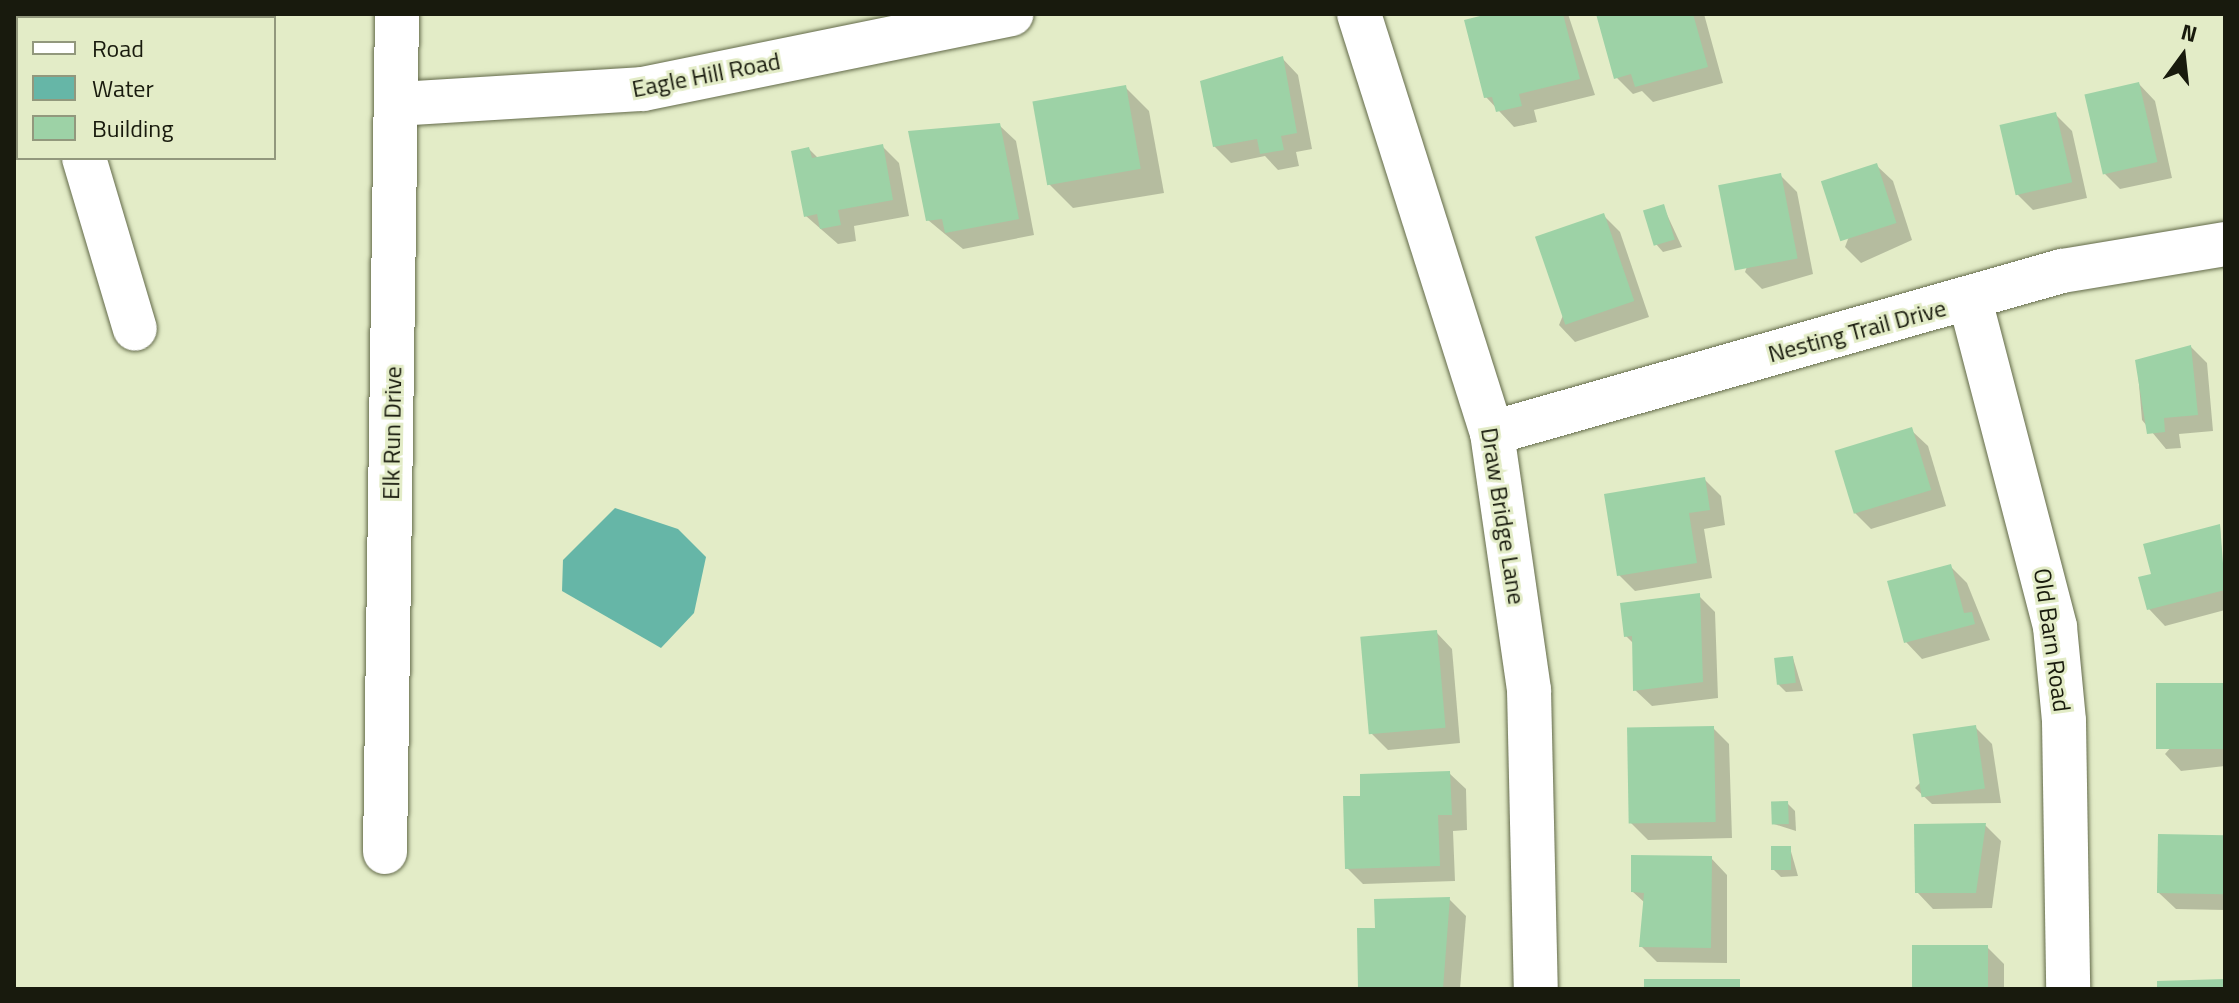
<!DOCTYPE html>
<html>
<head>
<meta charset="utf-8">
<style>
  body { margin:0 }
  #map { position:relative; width:2239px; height:1003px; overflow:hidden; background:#e3ecc7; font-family:"Titillium Web",sans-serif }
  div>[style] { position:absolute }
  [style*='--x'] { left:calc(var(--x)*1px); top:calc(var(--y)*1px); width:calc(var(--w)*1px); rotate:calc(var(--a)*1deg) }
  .water>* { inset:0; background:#66b6a7 }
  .shadow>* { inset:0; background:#0003 }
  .building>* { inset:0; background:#9dd2a6; transform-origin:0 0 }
  .roads { filter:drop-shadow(0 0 2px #636a4a) drop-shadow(0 0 2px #636a4a) }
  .minor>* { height:44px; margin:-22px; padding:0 22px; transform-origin:22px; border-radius:22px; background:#fff }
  span { translate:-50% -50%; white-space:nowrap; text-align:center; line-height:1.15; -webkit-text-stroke:6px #e3ecc7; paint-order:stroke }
  .street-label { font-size:24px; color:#181a0d }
  .frame { position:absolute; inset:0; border:16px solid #181a0d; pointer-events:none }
  .legend { position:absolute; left:16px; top:16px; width:260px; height:144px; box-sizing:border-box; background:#e3ecc7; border:2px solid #92987d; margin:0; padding:10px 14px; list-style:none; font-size:24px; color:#181a0d }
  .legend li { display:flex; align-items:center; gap:16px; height:40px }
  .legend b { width:40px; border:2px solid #92987d }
  .north { position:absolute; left:2143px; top:16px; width:80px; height:80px; -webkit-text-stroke:6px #e3ecc7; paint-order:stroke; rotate:15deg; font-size:22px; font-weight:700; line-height:32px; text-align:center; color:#181a0d }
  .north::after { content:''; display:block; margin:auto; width:28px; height:36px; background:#181a0d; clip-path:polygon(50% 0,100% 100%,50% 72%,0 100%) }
</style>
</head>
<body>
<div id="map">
  <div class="water">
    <div style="clip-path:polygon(615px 508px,678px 529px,706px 557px,694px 613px,661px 648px,562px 591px,563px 560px)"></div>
  </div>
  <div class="shadow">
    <div style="clip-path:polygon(1507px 14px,1568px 14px,1595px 95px,1534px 110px,1537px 122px,1514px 127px,1486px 97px)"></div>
    <div style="clip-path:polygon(1598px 14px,1704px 14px,1723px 83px,1653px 102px,1642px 91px,1633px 94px,1616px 77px)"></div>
    <div style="clip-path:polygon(1282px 58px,1298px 75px,1312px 149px,1296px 152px,1299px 166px,1278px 170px,1265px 156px,1231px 163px,1214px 146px)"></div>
    <div style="clip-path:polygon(2139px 84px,2155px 101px,2172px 178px,2120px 189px,2104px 173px)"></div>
    <div style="clip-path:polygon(1125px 87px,1149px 111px,1164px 193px,1073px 208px,1049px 184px)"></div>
    <div style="clip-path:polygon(2055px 114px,2072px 131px,2087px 198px,2033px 210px,2017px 194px)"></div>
    <div style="clip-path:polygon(999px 125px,1016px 141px,1034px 235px,963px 249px,928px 220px)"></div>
    <div style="clip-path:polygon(882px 146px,899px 163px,909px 216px,854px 226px,856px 241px,838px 244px,806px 216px,809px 149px,818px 158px)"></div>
    <div style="clip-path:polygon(1876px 165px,1893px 181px,1912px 240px,1861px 263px,1845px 247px)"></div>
    <div style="clip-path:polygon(1781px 176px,1797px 192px,1813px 274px,1762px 289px,1745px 272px)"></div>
    <div style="clip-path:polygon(1663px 206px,1682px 247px,1663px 252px,1656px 244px)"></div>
    <div style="clip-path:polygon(1604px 216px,1620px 232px,1649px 317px,1575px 342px,1559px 325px)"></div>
    <div style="clip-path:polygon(2191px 347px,2207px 363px,2213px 431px,2179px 434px,2181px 448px,2166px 449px,2142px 420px,2137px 361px)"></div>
    <div style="clip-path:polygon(1911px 430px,1928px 446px,1946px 506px,1871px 529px,1855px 513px)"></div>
    <div style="clip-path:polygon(1705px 480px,1721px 496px,1725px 525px,1704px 529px,1712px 578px,1635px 591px,1619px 575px)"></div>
    <div style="clip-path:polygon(2220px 526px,2225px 610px,2165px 626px,2149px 609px,2153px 576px)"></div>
    <div style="clip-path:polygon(1950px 566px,1967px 583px,1990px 640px,1922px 659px,1906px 642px)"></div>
    <div style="clip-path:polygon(1699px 596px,1715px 612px,1718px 698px,1652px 706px,1635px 690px,1634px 644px,1626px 636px)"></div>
    <div style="clip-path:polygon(1436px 632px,1452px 649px,1460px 743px,1388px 750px,1371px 733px)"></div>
    <div style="clip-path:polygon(1793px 658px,1803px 691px,1786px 692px,1778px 684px)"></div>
    <div style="clip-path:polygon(2225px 685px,2225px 766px,2181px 771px,2165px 754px)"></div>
    <div style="clip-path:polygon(1975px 727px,1992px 744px,2001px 803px,1932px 804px,1915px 788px)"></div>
    <div style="clip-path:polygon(1713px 728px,1729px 744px,1732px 838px,1648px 840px,1631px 823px)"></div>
    <div style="clip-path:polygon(1449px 773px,1466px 789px,1467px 830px,1453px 831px,1455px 881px,1363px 884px,1347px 868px)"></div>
    <div style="clip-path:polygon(1787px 803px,1795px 811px,1796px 831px,1774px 824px)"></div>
    <div style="clip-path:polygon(1985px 825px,2001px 841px,1992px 908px,1933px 909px,1917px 892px)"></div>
    <div style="clip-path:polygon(2225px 837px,2225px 910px,2176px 909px,2159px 893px)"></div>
    <div style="clip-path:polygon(1790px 848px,1798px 876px,1781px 877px,1773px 869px)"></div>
    <div style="clip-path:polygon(1711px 858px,1727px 875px,1727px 963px,1657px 962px,1641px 946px,1645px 903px,1633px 892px)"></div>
    <div style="clip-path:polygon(1449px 899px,1466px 916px,1460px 989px,1360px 989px)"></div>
    <div style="clip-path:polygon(1987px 947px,2004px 964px,2004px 989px,1915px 989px,1914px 948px)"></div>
  </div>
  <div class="building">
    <div style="clip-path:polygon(1488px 14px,1563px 14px,1580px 79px,1519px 94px,1522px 106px,1496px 112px,1492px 97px,1484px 98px,1464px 20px)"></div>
    <div style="clip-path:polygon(1596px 14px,1693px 14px,1708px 67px,1635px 87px,1631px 74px,1614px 79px)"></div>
    <div style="clip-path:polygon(1283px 56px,1297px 133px,1281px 136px,1284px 150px,1260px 154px,1257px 139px,1213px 147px,1200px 81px)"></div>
    <div style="left:2139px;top:82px;width:82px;height:56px;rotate:77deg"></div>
    <div style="left:1126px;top:85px;width:85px;height:95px;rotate:80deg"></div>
    <div style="left:2056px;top:112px;width:72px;height:58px;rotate:77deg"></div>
    <div style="clip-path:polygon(1000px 123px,1019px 219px,945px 233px,942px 219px,926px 221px,908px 131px)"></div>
    <div style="clip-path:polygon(883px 144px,893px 200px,838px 210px,841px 225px,820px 229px,817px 214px,804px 217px,791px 151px,809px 147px,812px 158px)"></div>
    <div style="left:1877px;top:163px;width:63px;height:59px;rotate:72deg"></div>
    <div style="left:1781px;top:173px;width:87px;height:64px;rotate:79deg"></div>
    <div style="left:1664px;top:204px;width:37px;height:22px;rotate:73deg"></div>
    <div style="left:1604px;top:213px;width:93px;height:73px;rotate:71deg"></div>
    <div style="clip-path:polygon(2191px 345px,2198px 415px,2164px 418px,2165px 432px,2147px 434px,2135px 360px)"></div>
    <div style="left:1912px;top:427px;width:66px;height:81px;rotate:73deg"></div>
    <div style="clip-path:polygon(1705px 477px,1710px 510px,1689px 513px,1697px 563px,1617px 576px,1604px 494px)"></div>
    <div style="clip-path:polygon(2220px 524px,2225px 590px,2147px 610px,2138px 577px,2151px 574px,2143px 544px)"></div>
    <div style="clip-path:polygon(1951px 564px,1964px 613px,1972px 612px,1975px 624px,1904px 643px,1887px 581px)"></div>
    <div style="clip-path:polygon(1700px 593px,1703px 682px,1633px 691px,1632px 636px,1624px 637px,1620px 603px)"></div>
    <div style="left:1437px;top:630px;width:98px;height:77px;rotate:85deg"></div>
    <div style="left:1793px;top:656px;width:27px;height:19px;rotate:84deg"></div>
    <div style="left:2225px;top:683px;width:66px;height:69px;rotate:90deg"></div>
    <div style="left:1976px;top:725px;width:64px;height:64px;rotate:82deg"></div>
    <div style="left:1714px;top:726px;width:96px;height:87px;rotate:89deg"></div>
    <div style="clip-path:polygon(1450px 771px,1452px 815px,1438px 815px,1440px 866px,1345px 869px,1343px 796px,1360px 796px,1360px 774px)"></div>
    <div style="left:1788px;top:801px;width:23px;height:17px;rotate:88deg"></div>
    <div style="clip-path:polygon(1986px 823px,1976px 893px,1915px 893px,1914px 824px)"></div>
    <div style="left:2158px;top:834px;width:67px;height:59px;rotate:1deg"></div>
    <div style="left:1771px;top:846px;width:20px;height:24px"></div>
    <div style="clip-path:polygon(1631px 855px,1712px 856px,1711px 948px,1639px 947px,1644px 893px,1631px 892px)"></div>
    <div style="clip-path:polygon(1450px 897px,1443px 989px,1358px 989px,1357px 928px,1375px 928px,1374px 899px)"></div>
    <div style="left:1988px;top:945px;width:43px;height:76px;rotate:90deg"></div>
    <div style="left:1740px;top:979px;width:10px;height:96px;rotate:90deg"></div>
    <div style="clip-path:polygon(2225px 979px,2225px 989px,2157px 989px,2157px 981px)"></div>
  </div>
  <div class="roads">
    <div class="minor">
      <div style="--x:1359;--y:14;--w:440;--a:72.4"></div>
      <div style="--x:1492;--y:433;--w:260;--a:81.8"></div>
      <div style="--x:1529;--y:690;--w:299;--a:88.7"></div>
      <div style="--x:75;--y:18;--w:4;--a:-90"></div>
      <div style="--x:397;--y:104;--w:246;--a:-3.5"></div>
      <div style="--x:643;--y:89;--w:376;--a:-11.5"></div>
      <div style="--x:84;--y:158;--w:178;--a:73.4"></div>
      <div style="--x:1970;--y:300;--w:338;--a:75.4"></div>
      <div style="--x:2055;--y:627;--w:94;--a:84.5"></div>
      <div style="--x:2064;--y:721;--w:268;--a:89.1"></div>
      <div style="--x:1492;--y:433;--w:593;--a:-15.87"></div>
      <div style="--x:2062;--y:271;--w:165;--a:-9.4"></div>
      <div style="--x:385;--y:852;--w:838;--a:-89.18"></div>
    </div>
  </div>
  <div class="street-label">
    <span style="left:706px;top:75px;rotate:-11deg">Eagle Hill Road</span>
    <span style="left:1857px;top:331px;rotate:-15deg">Nesting Trail Drive</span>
    <span style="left:392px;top:433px;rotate:-89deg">Elk Run Drive</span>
    <span style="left:1503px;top:516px;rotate:81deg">Draw Bridge Lane</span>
    <span style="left:2052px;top:640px;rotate:82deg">Old Barn Road</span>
  </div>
  <div class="frame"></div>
  <ul class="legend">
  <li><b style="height:10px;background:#fff"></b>Road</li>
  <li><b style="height:22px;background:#66b6a7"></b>Water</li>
  <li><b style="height:22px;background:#9dd2a6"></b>Building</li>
  </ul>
  <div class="north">N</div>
</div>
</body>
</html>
